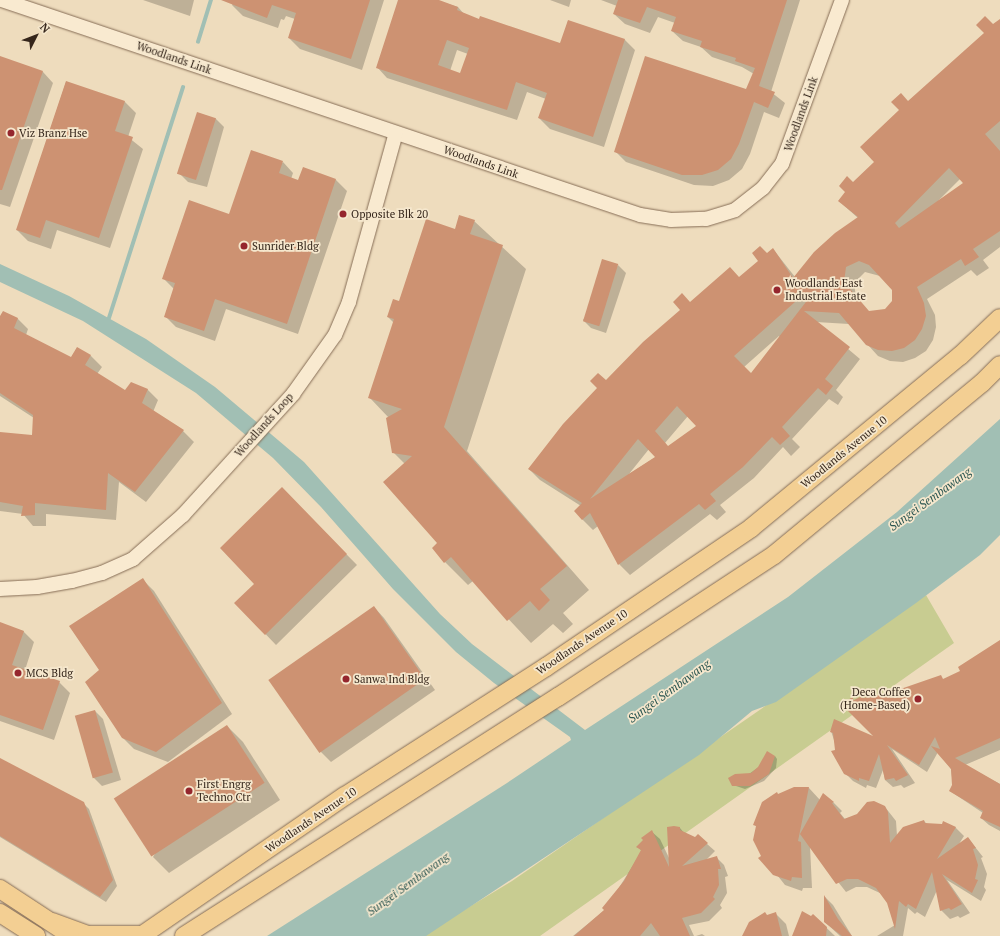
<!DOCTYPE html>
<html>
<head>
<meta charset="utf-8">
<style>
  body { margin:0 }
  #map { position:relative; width:1000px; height:936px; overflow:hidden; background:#eedcbd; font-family:"PT Serif",serif }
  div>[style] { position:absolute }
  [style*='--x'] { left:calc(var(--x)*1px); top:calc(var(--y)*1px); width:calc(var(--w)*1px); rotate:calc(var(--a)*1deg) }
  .green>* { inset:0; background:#c8cc91 }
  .water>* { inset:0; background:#a1bfb4 }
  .shadow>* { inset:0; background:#0003 }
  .stream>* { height:3.5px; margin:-1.75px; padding:0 1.75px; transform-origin:1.75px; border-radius:1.75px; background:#a1bfb4 }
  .building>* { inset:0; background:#cd9272; transform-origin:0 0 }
  .roads { filter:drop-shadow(0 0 1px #866d56) drop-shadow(0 0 1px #866d56) }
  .minor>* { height:14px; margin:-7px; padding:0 7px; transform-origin:7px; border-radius:7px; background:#f9ead0 }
  .major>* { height:18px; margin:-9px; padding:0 9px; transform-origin:9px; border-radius:9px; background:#f3cf93 }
  .dots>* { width:11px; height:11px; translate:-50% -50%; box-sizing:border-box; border:2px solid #f5e7cd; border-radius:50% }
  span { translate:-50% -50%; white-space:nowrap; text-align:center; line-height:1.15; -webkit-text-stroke:3.5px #f5e7cd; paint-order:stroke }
  .street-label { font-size:11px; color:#35261b }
  .poi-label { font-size:11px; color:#35261b }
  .left { translate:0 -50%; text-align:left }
  .right { translate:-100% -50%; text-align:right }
  .water-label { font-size:12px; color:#2a5550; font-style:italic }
  .north { position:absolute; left:16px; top:16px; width:40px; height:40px; -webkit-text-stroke:3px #f5e7cd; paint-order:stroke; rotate:48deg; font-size:11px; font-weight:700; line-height:16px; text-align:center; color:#35261b }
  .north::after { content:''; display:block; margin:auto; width:14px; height:18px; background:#35261b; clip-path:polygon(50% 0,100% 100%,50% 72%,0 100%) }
</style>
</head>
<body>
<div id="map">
  <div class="green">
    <div style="clip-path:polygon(926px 595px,954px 643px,540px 936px,421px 936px,512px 881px)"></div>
  </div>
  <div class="water">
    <div style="clip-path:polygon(0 264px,69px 296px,146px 339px,215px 387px,304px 462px,440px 614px,472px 644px,585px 730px,788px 597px,897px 512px,1000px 419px,1000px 535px,980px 555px,916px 603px,776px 702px,752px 711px,699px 755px,426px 936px,267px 936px,507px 783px,571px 740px,570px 737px,494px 683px,456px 652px,393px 589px,321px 507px,273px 458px,196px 393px,83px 321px,0 282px)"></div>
  </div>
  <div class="shadow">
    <div style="clip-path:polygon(143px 0,194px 0,190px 16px)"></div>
    <div style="clip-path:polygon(234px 0,384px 0,362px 70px,300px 49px,289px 38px,295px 19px,286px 16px,284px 20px,281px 19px,278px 28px,243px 16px,232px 5px)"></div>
    <div style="clip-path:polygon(evenodd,399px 0,436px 0,458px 7px,464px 14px,479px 20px,561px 44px,568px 21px,625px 40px,635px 50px,604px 147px,550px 129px,539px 118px,546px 99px,527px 92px,517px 120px,387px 78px,377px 67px,399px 0,457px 50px,468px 54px,461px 74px,450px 71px,457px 50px)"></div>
    <div style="clip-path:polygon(550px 0,571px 0,569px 7px)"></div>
    <div style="clip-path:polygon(601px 0,800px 0,771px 92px,785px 103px,779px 118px,764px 112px,750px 154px,742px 169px,729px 180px,713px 186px,694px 185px,626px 162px,615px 151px,747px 90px,754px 74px,742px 67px,712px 57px,701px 47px,683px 41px,672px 31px,675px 23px,658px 17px,650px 33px,625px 24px,614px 14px,617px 6px)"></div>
    <div style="clip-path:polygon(evenodd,1000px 20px,1000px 247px,983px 260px,989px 268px,977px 276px,971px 270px,927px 299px,935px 315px,936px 327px,933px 340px,926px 351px,915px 358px,903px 362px,890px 361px,878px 356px,849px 324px,816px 322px,860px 359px,836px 390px,843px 397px,838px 405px,829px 399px,792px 439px,800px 447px,791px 456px,783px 447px,754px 478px,720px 505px,726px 512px,717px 520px,710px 514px,630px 575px,619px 564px,598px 526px,593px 530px,582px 519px,581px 506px,540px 480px,529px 469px,606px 382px,691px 303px,739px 278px,773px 249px,795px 277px,858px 218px,839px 201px,853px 183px,875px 162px,908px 102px,1000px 20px,960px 179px,964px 184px,938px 201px,960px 179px,1000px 20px,865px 272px,880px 276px,893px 290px,893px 301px,885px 310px,869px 312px,856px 298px,854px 283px,865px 272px,1000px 20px,779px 336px,780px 337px,751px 374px,744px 367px,779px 336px,1000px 20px,688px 416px,697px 426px,668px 447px,665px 443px,688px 416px,1000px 20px,649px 449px,656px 457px,629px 474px,649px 449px)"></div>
    <div style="clip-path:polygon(0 57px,43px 72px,53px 83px,10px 207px,0 204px)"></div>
    <div style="clip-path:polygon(66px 82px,125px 102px,136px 113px,128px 137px,143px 149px,110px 248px,57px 230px,51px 249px,28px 241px,17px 230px)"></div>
    <div style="clip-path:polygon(198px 113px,216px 119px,224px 127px,207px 187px,188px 182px,180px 174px)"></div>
    <div style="clip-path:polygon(283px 162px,293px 173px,291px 179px,299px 181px,303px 169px,336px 180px,347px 191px,298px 334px,226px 309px,215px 341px,176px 327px,165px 316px,174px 289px,164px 279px)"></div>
    <div style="clip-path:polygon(474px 221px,526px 269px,467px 451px,589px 590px,563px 613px,573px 624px,563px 633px,553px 624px,531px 643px,473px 581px,468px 585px,445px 562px,405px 464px,393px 452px,389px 418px,370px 398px,394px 323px,388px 317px,455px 230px)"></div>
    <div style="clip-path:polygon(618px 265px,626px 273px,606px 333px,591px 328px,583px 320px)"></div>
    <div style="clip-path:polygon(0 318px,17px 318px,28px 329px,26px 335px,71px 358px,77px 349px,91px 356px,102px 367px,97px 374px,125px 392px,147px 389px,158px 400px,153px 412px,183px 431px,194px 442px,146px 502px,119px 482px,116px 520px,46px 514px,46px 526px,33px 526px,23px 514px,0 511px,0 433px,33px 436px,34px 418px,0 396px)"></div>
    <div style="clip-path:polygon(282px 489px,357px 565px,276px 645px,236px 603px,256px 584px)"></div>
    <div style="clip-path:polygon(143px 580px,154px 591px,232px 714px,168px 762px,134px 749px,123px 738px)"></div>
    <div style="clip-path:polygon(374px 607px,384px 618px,435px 690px,331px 762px,320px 751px)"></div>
    <div style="clip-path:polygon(0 624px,23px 631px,34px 642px,25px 670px,59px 682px,70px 693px,54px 740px,0 721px)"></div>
    <div style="clip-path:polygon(1000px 641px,1000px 750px,965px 765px,1000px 784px,1000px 831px,989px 825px,981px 818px,983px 813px,950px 791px,953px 785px,951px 769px,938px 752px,927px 772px,892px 749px,915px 783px,904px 788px,901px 785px,893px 787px,885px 780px,883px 770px,876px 788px,867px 785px,866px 788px,853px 781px,845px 773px,831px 731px,877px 738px,855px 701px,862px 697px,864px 699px,944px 680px,962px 672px)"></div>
    <div style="clip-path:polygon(95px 711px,103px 719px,121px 780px,102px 786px,94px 778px,77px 716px)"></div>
    <div style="clip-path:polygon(227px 726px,243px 742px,280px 800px,169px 873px,153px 857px)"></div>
    <div style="clip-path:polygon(775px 756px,777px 759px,776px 768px,764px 781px,745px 789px,733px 785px)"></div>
    <div style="clip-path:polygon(0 759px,83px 803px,89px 809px,117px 886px,106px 902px,0 837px)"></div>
    <div style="clip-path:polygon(809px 788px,820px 800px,833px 802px,842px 811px,840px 813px,845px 819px,885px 807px,896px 821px,897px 836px,924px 821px,927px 824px,955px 827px,964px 836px,959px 844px,968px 838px,983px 857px,981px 858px,987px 874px,984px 887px,986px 890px,981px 901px,947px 880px,970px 913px,960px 918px,958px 916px,950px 919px,941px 910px,937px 890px,925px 917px,917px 912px,915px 914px,908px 908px,903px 936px,877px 936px,895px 925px,888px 903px,882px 894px,867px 887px,856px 887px,846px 892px,810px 846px,812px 888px,803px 888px,802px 891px,785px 885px,762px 856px,757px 827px,754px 824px,779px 795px)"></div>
    <div style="clip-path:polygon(680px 828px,685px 834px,696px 838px,698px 836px,715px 851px,705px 861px,716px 857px,724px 865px,728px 876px,725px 877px,727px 893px,720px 905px,722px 908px,709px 921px,689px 925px,694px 936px,573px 936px,605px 910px,642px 851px,638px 847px,652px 832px,660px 839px,670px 860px)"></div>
    <div style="clip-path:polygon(825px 897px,833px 905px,852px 936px,840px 936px,825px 922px)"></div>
    <div style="clip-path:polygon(775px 913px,786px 924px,789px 936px,743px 936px,767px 916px)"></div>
    <div style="clip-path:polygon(813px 915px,835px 936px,793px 936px)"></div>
    <div style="clip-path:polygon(702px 934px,705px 936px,696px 936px)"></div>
  </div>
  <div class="stream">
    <div style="--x:198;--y:42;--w:44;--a:-72.8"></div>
    <div style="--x:109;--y:318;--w:242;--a:-72.2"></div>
  </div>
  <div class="building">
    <div style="clip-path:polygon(221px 0,370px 0,351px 59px,288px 38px,296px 13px,272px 5px,267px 18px)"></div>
    <div style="clip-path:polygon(evenodd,398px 0,439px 0,458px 7px,457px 10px,479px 19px,480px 16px,560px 43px,568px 20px,625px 39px,593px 137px,538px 118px,547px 93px,516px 82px,507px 110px,376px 68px,398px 0,447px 40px,469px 48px,460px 73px,438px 65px,447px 40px)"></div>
    <div style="clip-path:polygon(618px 0,787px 0,759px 86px,775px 92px,768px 108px,754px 102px,739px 144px,731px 159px,718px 170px,702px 175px,682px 175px,614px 152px,645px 56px,746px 89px,755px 68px,735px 61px,736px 58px,700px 47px,702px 41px,671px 31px,676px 17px,647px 7px,640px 23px,613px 14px)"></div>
    <div style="clip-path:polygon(evenodd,985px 16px,993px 24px,1000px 19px,1000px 121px,985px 134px,1000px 151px,1000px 231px,973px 249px,979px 257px,965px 266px,961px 259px,917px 287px,924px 303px,926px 316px,922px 329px,915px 340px,904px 348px,892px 351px,878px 350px,866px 345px,839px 313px,804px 311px,850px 347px,825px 379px,833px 386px,826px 395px,818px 388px,782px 427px,790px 436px,780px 445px,772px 437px,743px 467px,710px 494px,716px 501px,705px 510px,699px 504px,618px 565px,590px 513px,582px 520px,574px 511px,582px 503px,528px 469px,563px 424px,597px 388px,590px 381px,598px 373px,606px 380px,643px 342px,680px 310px,673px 302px,682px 293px,690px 302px,730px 267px,739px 277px,758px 261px,752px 253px,760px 246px,767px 253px,773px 248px,793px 278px,814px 252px,835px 233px,858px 217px,838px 201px,845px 192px,839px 186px,847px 176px,853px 182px,874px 162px,860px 147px,899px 110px,891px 102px,901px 93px,908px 101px,984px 33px,976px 25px,985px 16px,949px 168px,963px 183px,899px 228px,895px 223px,949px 168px,985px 16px,859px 261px,869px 265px,892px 290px,892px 301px,885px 309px,869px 311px,844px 282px,846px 267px,859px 261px,985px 16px,804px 294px,809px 298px,751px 373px,734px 356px,804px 294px,985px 16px,677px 406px,696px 426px,668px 446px,655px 431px,677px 406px,985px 16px,638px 439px,655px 457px,590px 499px,638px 439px)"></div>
    <div style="clip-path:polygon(0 56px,43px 71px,2px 190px,0 190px)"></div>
    <div style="clip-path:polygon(66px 81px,125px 101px,115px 131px,133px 137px,99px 238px,46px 220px,40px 238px,16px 230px)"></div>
    <div style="left:197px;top:112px;width:20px;height:65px;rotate:18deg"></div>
    <div style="clip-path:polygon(251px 150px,283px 161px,279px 173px,298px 180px,303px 167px,336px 179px,287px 324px,215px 299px,204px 331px,164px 317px,175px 283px,162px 279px,189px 200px,229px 214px)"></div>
    <div style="clip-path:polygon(459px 215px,475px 220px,470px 234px,503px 245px,444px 427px,567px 566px,540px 589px,550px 600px,539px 611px,530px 601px,507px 621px,451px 557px,444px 563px,432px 548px,437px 543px,383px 482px,412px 456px,392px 453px,386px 418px,402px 409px,368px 398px,394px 319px,387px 317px,393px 299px,399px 301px,426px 219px,455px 229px)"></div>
    <div style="left:602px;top:259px;width:17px;height:65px;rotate:17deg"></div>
    <div style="clip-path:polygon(3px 311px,18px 318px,14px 328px,71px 357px,77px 347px,91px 355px,85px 365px,125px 390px,131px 382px,148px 389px,142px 403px,184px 430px,135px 492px,108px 473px,106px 510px,35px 503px,35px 515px,21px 516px,23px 506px,0 502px,0 432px,32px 435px,33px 415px,0 393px,0 316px)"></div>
    <div style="clip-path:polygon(282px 487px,347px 554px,265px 635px,234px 603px,254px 584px,220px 548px)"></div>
    <div style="clip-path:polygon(143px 578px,222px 703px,156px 752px,122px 738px,85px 682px,99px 670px,69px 626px)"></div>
    <div style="left:374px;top:606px;width:89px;height:129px;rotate:55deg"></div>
    <div style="clip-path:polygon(0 622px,24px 631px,12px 665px,60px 681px,43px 730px,0 715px)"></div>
    <div style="clip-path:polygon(1000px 640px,1000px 738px,955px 758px,1000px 784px,1000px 827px,980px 818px,983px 811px,949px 791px,952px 785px,951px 769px,931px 746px,940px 749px,935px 737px,919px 765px,887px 745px,908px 775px,896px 781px,894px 778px,885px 780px,879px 754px,869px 781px,859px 778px,859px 781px,844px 774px,831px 751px,835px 750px,833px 733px,830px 732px,834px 719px,873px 736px,842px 705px,852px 697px,854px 700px,862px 696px,863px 698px,889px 693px,941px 675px,943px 679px,960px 671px,958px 667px)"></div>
    <div style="left:95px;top:710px;width:65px;height:21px;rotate:74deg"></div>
    <div style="left:227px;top:725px;width:69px;height:135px;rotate:57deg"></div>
    <div style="clip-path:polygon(767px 751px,775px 756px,769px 774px,750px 786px,732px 786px,728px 778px,735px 774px,751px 773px,758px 767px)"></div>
    <div style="clip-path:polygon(0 758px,84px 802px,113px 880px,100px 897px,0 836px)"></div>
    <div style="clip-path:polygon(794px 787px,809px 787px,798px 841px,801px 842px,802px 878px,792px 877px,791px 881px,773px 875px,758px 858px,761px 856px,753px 840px,756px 826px,753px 825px,762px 802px,777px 792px,778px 794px)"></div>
    <div style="clip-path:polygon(823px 793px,834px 802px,832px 803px,844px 819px,857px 814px,867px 802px,874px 801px,885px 806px,888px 812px,890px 843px,903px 827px,924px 820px,925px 823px,942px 824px,943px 821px,956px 827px,937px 859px,968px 837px,976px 848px,973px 849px,978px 865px,975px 879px,978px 880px,972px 893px,942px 874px,962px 904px,951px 910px,949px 908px,940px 911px,932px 872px,916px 909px,908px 904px,906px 907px,899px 901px,895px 929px,887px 903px,876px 888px,858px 879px,847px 879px,836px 884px,800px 834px)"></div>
    <div style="clip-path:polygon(674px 826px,680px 827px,680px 830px,695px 837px,698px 834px,708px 843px,682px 866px,717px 856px,721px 869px,718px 869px,719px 885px,713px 897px,715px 899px,701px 913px,682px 918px,690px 936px,660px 936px,651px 923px,640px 936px,574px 936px,604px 910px,602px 908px,624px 881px,641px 850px,636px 847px,643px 840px,641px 838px,652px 830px,669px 867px,667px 827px)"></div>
    <div style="clip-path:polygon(824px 895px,838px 919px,852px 936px,842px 936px,824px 922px)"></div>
    <div style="clip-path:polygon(802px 911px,811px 916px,813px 914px,827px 927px,826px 936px,792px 936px)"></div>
    <div style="clip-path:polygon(765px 912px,767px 915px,776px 912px,782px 936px,742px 936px,749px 922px)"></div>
  </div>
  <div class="roads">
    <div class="minor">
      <div style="--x:2;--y:0;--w:673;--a:18.62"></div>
      <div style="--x:640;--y:215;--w:31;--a:9"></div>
      <div style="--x:671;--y:220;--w:35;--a:-2"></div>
      <div style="--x:706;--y:219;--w:30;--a:-17"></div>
      <div style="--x:735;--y:210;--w:36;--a:-38"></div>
      <div style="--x:763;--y:188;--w:31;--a:-52"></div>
      <div style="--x:782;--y:164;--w:175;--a:-69.9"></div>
      <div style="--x:0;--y:589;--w:37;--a:-3"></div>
      <div style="--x:37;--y:587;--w:36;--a:-10"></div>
      <div style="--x:72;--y:581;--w:31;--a:-15"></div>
      <div style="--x:102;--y:573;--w:34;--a:-24"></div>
      <div style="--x:133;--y:559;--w:67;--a:-41.3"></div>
      <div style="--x:183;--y:515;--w:164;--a:-47.7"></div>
      <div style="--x:293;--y:394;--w:72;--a:-54.6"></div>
      <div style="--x:335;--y:335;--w:36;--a:-67"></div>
      <div style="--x:349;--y:302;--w:175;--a:-74.5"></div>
    </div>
    <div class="major">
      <div style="--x:0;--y:889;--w:73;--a:33.3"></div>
      <div style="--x:0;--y:913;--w:43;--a:32.6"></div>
      <div style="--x:52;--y:922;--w:37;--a:20"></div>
      <div style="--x:87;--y:935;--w:56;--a:0"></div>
      <div style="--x:141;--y:936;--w:247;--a:-34.5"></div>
      <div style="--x:345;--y:796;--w:239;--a:-32.7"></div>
      <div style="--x:546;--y:667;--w:248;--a:-34.1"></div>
      <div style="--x:751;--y:528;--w:271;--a:-39.5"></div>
      <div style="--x:960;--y:356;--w:55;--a:-43.5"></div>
      <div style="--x:184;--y:936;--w:444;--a:-32.6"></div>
      <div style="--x:558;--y:697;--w:258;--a:-33.3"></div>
      <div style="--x:774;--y:555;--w:270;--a:-39.6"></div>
      <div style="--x:982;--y:383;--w:25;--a:-45"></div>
    </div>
  </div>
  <div class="dots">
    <div style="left:11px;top:133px;background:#95262d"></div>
    <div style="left:343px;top:214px;background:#95262d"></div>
    <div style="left:244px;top:246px;background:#95262d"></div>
    <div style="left:777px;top:290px;background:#95262d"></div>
    <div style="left:18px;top:673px;background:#95262d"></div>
    <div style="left:346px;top:679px;background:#95262d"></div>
    <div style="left:918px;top:699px;background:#95262d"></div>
    <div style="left:189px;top:791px;background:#95262d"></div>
  </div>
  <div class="street-label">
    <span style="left:174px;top:58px;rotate:19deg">Woodlands Link</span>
    <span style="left:801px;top:114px;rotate:-70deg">Woodlands Link</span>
    <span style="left:481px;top:162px;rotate:19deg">Woodlands Link</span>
    <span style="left:264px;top:425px;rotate:-48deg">Woodlands Loop</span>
    <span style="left:844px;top:452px;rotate:-39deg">Woodlands Avenue 10</span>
    <span style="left:582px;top:642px;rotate:-34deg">Woodlands Avenue 10</span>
    <span style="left:311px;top:820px;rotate:-34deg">Woodlands Avenue 10</span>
  </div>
  <div class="poi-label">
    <span class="left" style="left:19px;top:133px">Viz Branz Hse</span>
    <span class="left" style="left:351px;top:214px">Opposite Blk 20</span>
    <span class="left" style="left:252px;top:246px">Sunrider Bldg</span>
    <span class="left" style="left:785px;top:290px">Woodlands East<br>Industrial Estate</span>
    <span class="left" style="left:26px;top:673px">MCS Bldg</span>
    <span class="left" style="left:354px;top:679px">Sanwa Ind Bldg</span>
    <span class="right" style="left:910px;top:699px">Deca Coffee<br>(Home-Based)</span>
    <span class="left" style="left:197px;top:791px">First Engrg<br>Techno Ctr</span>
  </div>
  <div class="water-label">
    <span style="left:930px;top:499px;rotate:-36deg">Sungei Sembawang</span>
    <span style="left:669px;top:691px;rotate:-36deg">Sungei Sembawang</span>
    <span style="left:408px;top:884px;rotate:-36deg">Sungei Sembawang</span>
  </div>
  <div class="north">N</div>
</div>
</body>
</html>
